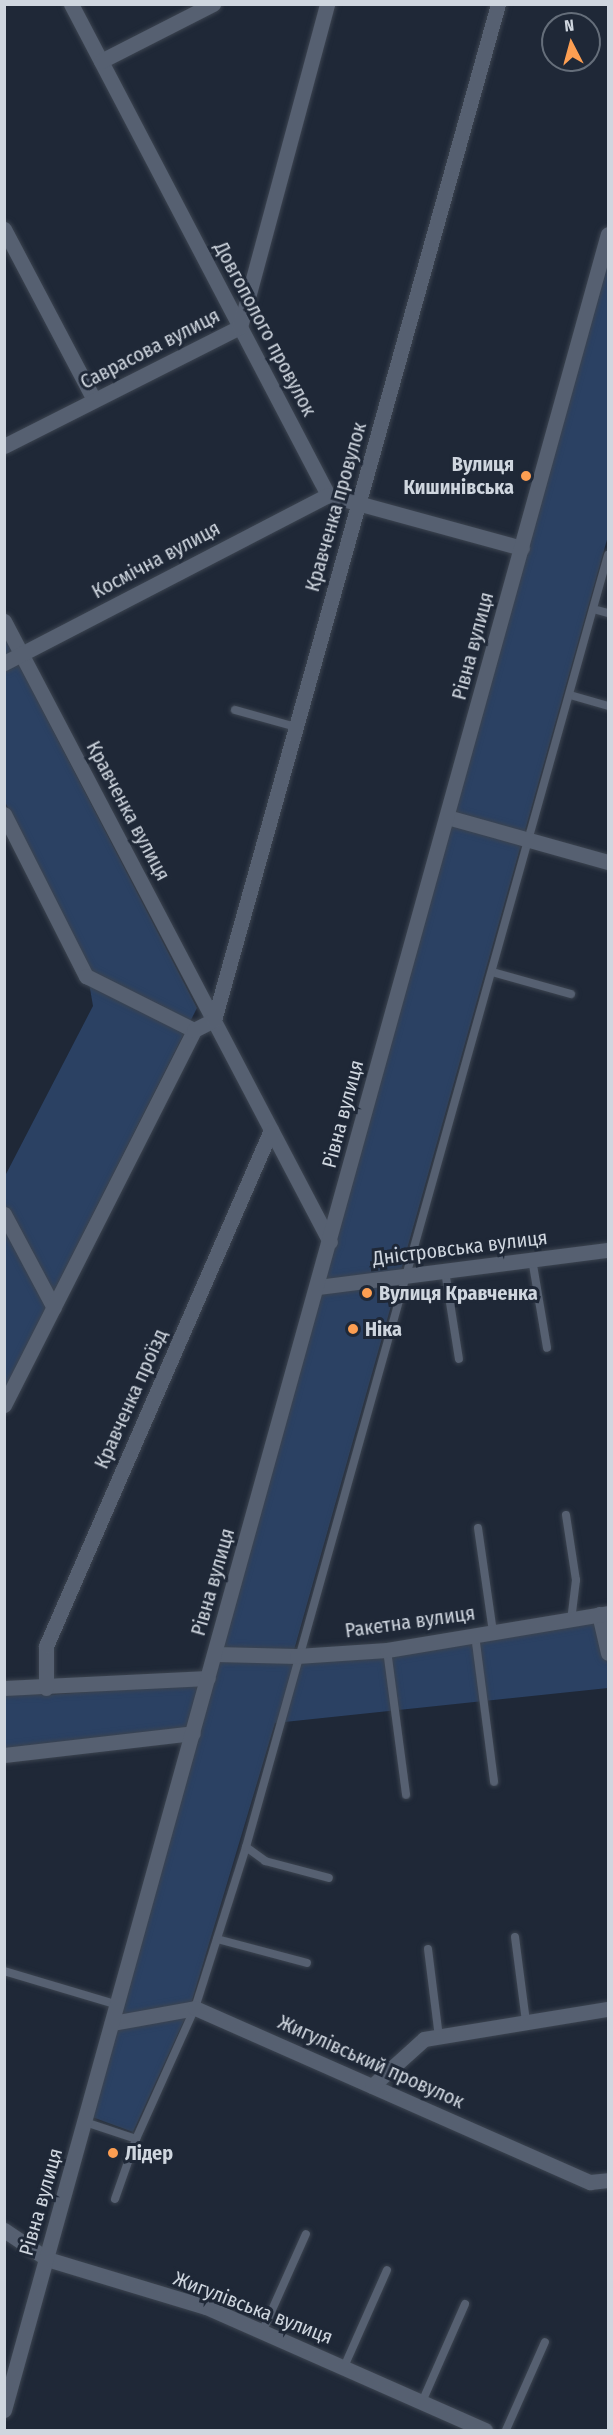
<!DOCTYPE html>
<html>
<head>
<meta charset="utf-8">
<style>
  body { margin:0 }
  #map { position:relative; width:613px; height:2435px; overflow:hidden; background:#1f2837; font-family:"Fira Sans Condensed",sans-serif }
  div>[style] { position:absolute }
  [style*='--x'] { left:calc(var(--x)*1px); top:calc(var(--y)*1px); width:calc(var(--w)*1px); rotate:calc(var(--a)*1deg) }
  .green>* { inset:0; background:#2b4163 }
  .roads { filter:drop-shadow(0 0 2px #3c4450) drop-shadow(0 0 2px #3c4450) }
  .service>* { height:8px; margin:-4px; padding:0 4px; transform-origin:4px; border-radius:4px; background:#566071 }
  .minor>* { height:15px; margin:-7.5px; padding:0 7.5px; transform-origin:7.5px; border-radius:7.5px; background:#566071 }
  .tertiary>* { height:15px; margin:-7.5px; padding:0 7.5px; transform-origin:7.5px; border-radius:7.5px; background:#566071 }
  .dots>* { width:16px; height:16px; translate:-50% -50%; box-sizing:border-box; border:3px solid #1f2837; border-radius:50% }
  span { translate:-50% -50%; white-space:nowrap; text-align:center; line-height:1.15; -webkit-text-stroke:6px #1f2837; paint-order:stroke }
  .street-label { font-size:20px; color:#cfd6df }
  .poi-label { font-size:20px; color:#cfd6df; font-weight:700 }
  .right { translate:-100% -50%; text-align:right }
  .left { translate:0 -50%; text-align:left }
  .frame { position:absolute; inset:0; border:6px solid #cfd6df; pointer-events:none }
  .north { position:absolute; left:541px; top:12px; width:60px; height:60px; box-sizing:border-box; background:#1f2837; border:2px solid #656e7a; border-radius:50%; rotate:354deg; font-size:16px; font-weight:700; line-height:24px; text-align:center; color:#cfd6df }
  .north::after { content:''; display:block; margin:auto; width:21px; height:27px; background:#fc9e52; clip-path:polygon(50% 0,100% 100%,50% 72%,0 100%) }
</style>
</head>
<body>
<div id="map">
  <div class="green">
    <div style="clip-path:polygon(608px 248px,608px 536px,291px 1661px,608px 1619px,608px 1688px,275px 1723px,191px 2004px,120px 2017px,199px 1727px,5px 1750px,5px 1694px,47px 1695px,211px 1683px)"></div>
    <div style="clip-path:polygon(4px 636px,197px 1008px,5px 1388px,5px 1176px,93px 1006px,86px 965px,5px 802px)"></div>
    <div style="clip-path:polygon(187px 2014px,133px 2132px,92px 2117px,117px 2027px)"></div>
  </div>
  <div class="roads">
    <div class="service">
      <div style="--x:593;--y:609;--w:16;--a:15"></div>
      <div style="--x:570;--y:695;--w:40;--a:16"></div>
      <div style="--x:235;--y:710;--w:63;--a:15.6"></div>
      <div style="--x:492;--y:972;--w:82;--a:15.6"></div>
      <div style="--x:532;--y:1259;--w:90;--a:80.4"></div>
      <div style="--x:445;--y:1271;--w:89;--a:81"></div>
      <div style="--x:566;--y:1515;--w:66;--a:81.3"></div>
      <div style="--x:576;--y:1580;--w:39;--a:97"></div>
      <div style="--x:478;--y:1528;--w:105;--a:81.8"></div>
      <div style="--x:475;--y:1635;--w:148;--a:82.6"></div>
      <div style="--x:387;--y:1650;--w:146;--a:82.5"></div>
      <div style="--x:246;--y:1847;--w:24;--a:36"></div>
      <div style="--x:265;--y:1861;--w:66;--a:14.9"></div>
      <div style="--x:515;--y:1937;--w:86;--a:82.6"></div>
      <div style="--x:217;--y:1939;--w:93;--a:14.9"></div>
      <div style="--x:428;--y:1949;--w:89;--a:82.9"></div>
      <div style="--x:4;--y:1971;--w:119;--a:16.6"></div>
      <div style="--x:85;--y:2122;--w:54;--a:18.4"></div>
      <div style="--x:115;--y:2199;--w:64;--a:-70.7"></div>
      <div style="--x:136;--y:2139;--w:144;--a:-65.8"></div>
      <div style="--x:195;--y:2008;--w:169;--a:-72.4"></div>
      <div style="--x:246;--y:1847;--w:1342;--a:-74.35"></div>
      <div style="--x:263;--y:2330;--w:105;--a:-65.9"></div>
      <div style="--x:344;--y:2367;--w:106;--a:-66.1"></div>
      <div style="--x:422;--y:2402;--w:107;--a:-66.3"></div>
      <div style="--x:506;--y:2430;--w:96;--a:-66.1"></div>
    </div>
    <div class="minor">
      <div style="--x:71;--y:4;--w:554;--a:62.37"></div>
      <div style="--x:328;--y:495;--w:201;--a:15.3"></div>
      <div style="--x:101;--y:61;--w:126;--a:-27"></div>
      <div style="--x:4;--y:229;--w:193;--a:62.2"></div>
      <div style="--x:4;--y:446;--w:264;--a:-26.8"></div>
      <div style="--x:240;--y:327;--w:335;--a:-74.9"></div>
      <div style="--x:4;--y:621;--w:701;--a:62.3"></div>
      <div style="--x:4;--y:663;--w:365;--a:-27.4"></div>
      <div style="--x:4;--y:814;--w:182;--a:63.2"></div>
      <div style="--x:86;--y:976;--w:121;--a:26.6"></div>
      <div style="--x:447;--y:817;--w:167;--a:15.6"></div>
      <div style="--x:4;--y:1214;--w:106;--a:62"></div>
      <div style="--x:4;--y:1405;--w:420;--a:-63.1"></div>
      <div style="--x:194;--y:1030;--w:22;--a:-27"></div>
      <div style="--x:214;--y:1020;--w:1055;--a:-74.38"></div>
      <div style="--x:599;--y:1614;--w:40;--a:77"></div>
      <div style="--x:215;--y:1654;--w:82;--a:1.4"></div>
      <div style="--x:297;--y:1656;--w:90;--a:-3.8"></div>
      <div style="--x:387;--y:1650;--w:224;--a:-9.5"></div>
      <div style="--x:4;--y:1688;--w:204;--a:-2.8"></div>
      <div style="--x:46;--y:1688;--w:42;--a:-90"></div>
      <div style="--x:46;--y:1646;--w:563;--a:-66.44"></div>
      <div style="--x:4;--y:1755;--w:190;--a:-6.6"></div>
      <div style="--x:112;--y:2023;--w:84;--a:-10.2"></div>
      <div style="--x:195;--y:2008;--w:432;--a:23.8"></div>
      <div style="--x:590;--y:2182;--w:18;--a:-6"></div>
      <div style="--x:372;--y:2086;--w:70;--a:-42.1"></div>
      <div style="--x:424;--y:2039;--w:186;--a:-9.3"></div>
      <div style="--x:4;--y:2230;--w:52;--a:34"></div>
      <div style="--x:47;--y:2259;--w:166;--a:16.8"></div>
      <div style="--x:206;--y:2307;--w:305;--a:23.8"></div>
    </div>
    <div class="tertiary">
      <div style="--x:318;--y:1287;--w:292;--a:-7.3"></div>
      <div style="--x:4;--y:2410;--w:2258;--a:-74.49"></div>
    </div>
  </div>
  <div class="dots">
    <div style="left:526px;top:476px;background:#fc9e52"></div>
    <div style="left:367px;top:1293px;background:#fc9e52"></div>
    <div style="left:353px;top:1329px;background:#fc9e52"></div>
    <div style="left:113px;top:2153px;background:#fc9e52"></div>
  </div>
  <div class="street-label">
    <span style="left:265px;top:329px;rotate:62deg">Довгополого провулок</span>
    <span style="left:150px;top:349px;rotate:-27deg">Саврасова вулиця</span>
    <span style="left:336px;top:507px;rotate:-74deg">Кравченка провулок</span>
    <span style="left:156px;top:560px;rotate:-28deg">Космічна вулиця</span>
    <span style="left:473px;top:646px;rotate:-75deg">Рівна вулиця</span>
    <span style="left:128px;top:811px;rotate:62deg">Кравченка вулиця</span>
    <span style="left:343px;top:1114px;rotate:-75deg">Рівна вулиця</span>
    <span style="left:460px;top:1248px;rotate:-7deg">Дністровська вулиця</span>
    <span style="left:131px;top:1399px;rotate:-66deg">Кравченка проїзд</span>
    <span style="left:213px;top:1582px;rotate:-74deg">Рівна вулиця</span>
    <span style="left:410px;top:1622px;rotate:-8deg">Ракетна вулиця</span>
    <span style="left:371px;top:2062px;rotate:24deg">Жигулівський провулок</span>
    <span style="left:41px;top:2202px;rotate:-74deg">Рівна вулиця</span>
    <span style="left:253px;top:2308px;rotate:21deg">Жигулівська вулиця</span>
  </div>
  <div class="poi-label">
    <span class="right" style="left:514px;top:476px">Вулиця<br>Кишинівська</span>
    <span class="left" style="left:379px;top:1293px">Вулиця Кравченка</span>
    <span class="left" style="left:365px;top:1329px">Ніка</span>
    <span class="left" style="left:125px;top:2153px">Лідер</span>
  </div>
  <div class="frame"></div>
  <div class="north">N</div>
</div>
</body>
</html>
